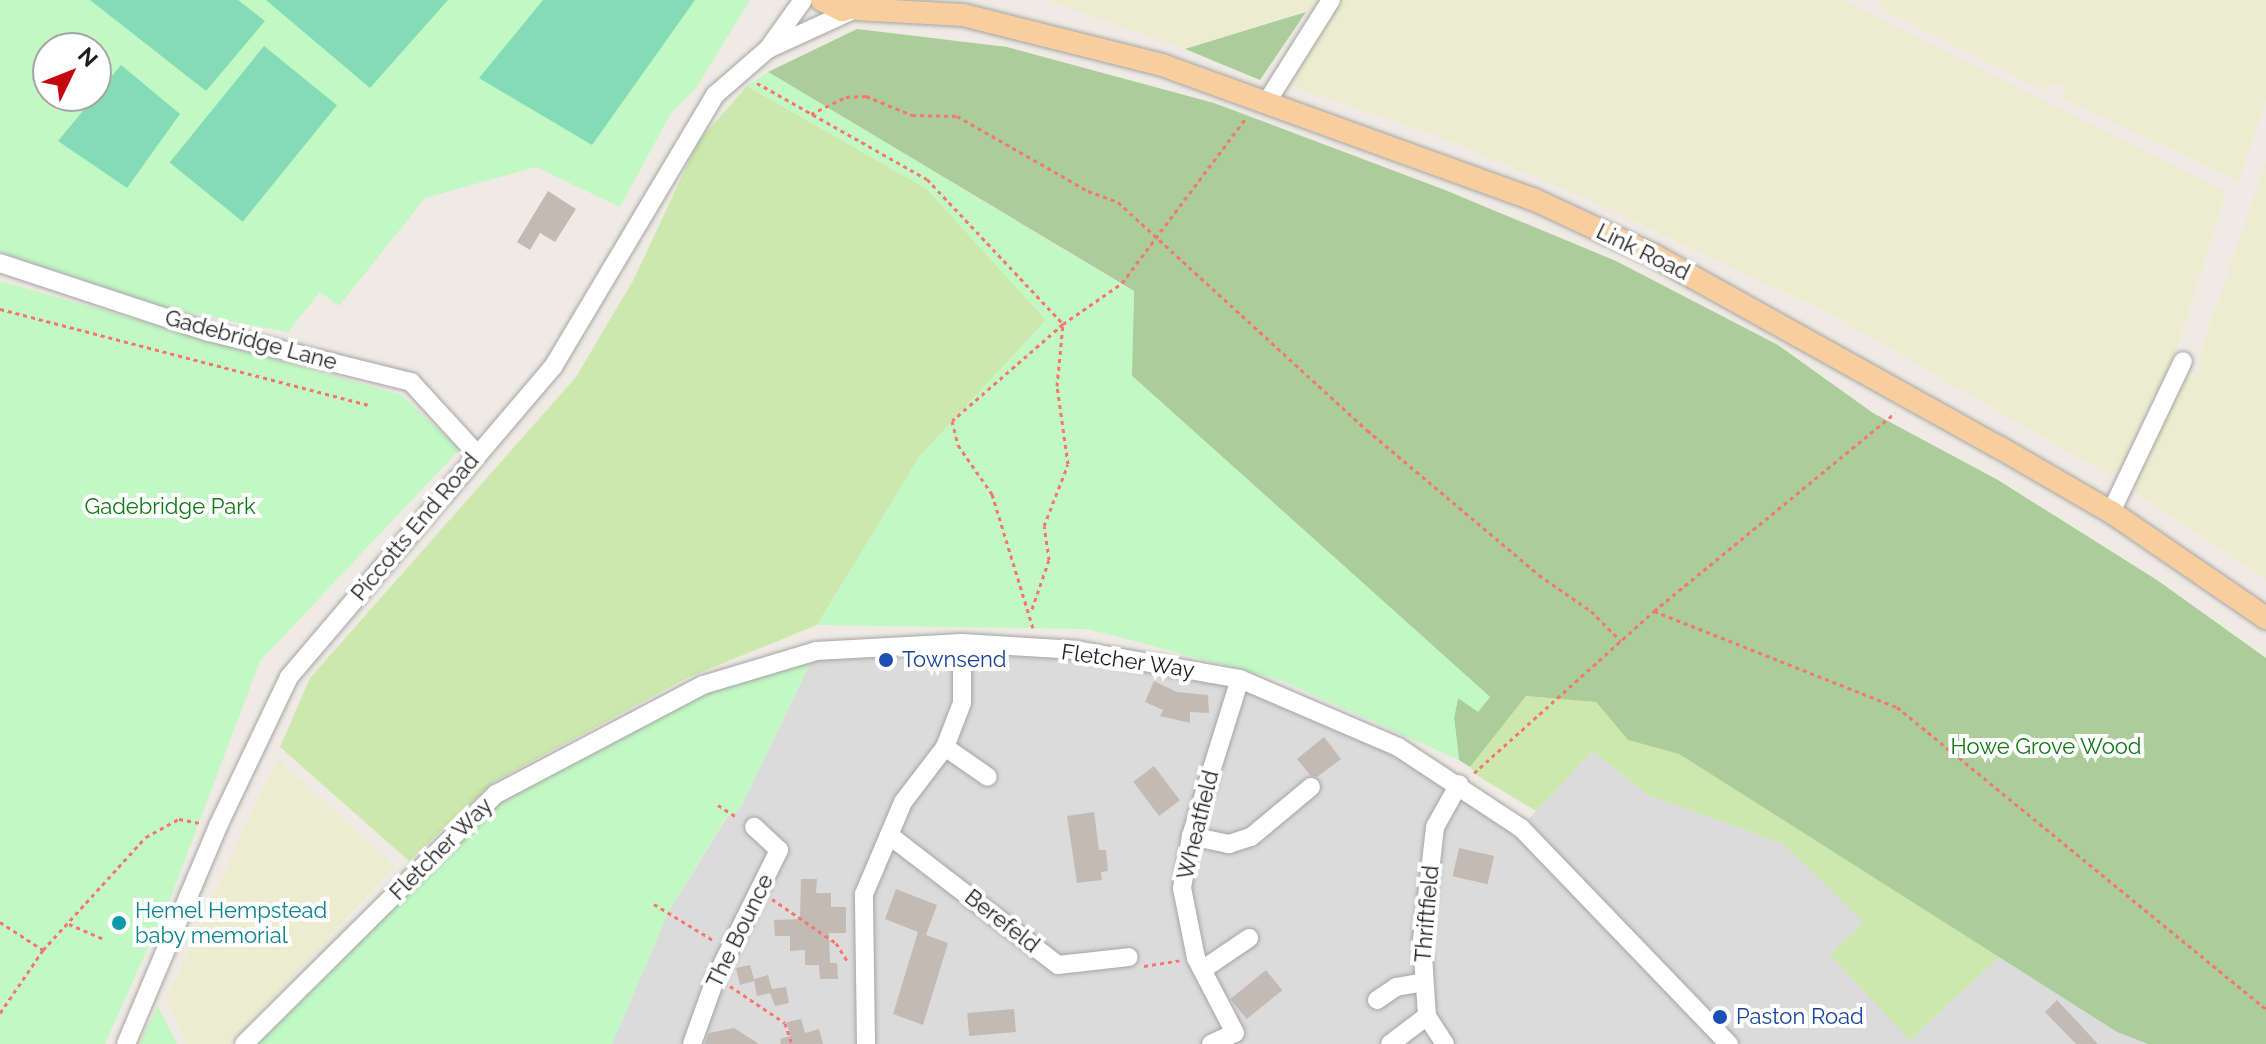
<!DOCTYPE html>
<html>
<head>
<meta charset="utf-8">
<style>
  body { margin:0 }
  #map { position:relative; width:2266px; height:1044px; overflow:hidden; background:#efebe4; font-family:Raleway,sans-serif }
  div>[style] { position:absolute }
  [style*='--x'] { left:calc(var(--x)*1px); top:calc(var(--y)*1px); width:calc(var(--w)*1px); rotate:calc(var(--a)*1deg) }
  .residential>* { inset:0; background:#dcdbdb }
  .farmland>* { inset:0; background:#ecedd0 }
  .grass>* { inset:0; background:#cce8ac }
  .forest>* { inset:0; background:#abcd9a }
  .park>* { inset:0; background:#c2f8c4 }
  .pitch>* { inset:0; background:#84dcb6; transform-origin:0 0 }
  .building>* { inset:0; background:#c3bab4; transform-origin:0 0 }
  .path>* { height:3px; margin-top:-1.5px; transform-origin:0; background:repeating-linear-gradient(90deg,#f6766f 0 4px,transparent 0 8px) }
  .roads { filter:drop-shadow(0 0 2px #a5a5a5) drop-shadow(0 0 2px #a5a5a5) }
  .minor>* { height:18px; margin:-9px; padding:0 9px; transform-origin:9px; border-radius:9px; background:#fff }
  .major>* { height:22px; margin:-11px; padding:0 11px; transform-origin:11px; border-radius:11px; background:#f9ce9f }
  .dots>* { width:22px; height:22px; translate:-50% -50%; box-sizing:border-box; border:4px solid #fff; border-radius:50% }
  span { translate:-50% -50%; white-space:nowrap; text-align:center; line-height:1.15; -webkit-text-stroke:8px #fff; paint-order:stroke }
  .street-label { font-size:22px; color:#1e1e1e }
  .park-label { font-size:22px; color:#0f7913 }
  .transit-label { font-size:22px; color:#164399 }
  .left { translate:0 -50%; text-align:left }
  .culture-label { font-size:22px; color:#0d838f }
  .north { position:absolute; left:32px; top:32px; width:80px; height:80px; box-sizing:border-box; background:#fff; border:2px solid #a5a5a5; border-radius:50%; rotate:47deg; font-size:22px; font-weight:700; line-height:32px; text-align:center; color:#1e1e1e }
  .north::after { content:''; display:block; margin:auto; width:28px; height:36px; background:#c6060e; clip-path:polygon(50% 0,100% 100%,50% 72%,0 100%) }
</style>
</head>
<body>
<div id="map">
  <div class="residential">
    <div style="clip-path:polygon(962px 643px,1240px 679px,1398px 747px,1521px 827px,1593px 751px,1648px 795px,1784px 844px,1865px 922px,1910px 1040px,1999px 957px,2117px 1032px,2148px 1044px,612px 1044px,668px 913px,727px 817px,740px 809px,816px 651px)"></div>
  </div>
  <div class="farmland">
    <div style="clip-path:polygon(1047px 0,1843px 0,2226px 192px,2177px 349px,2120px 470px,2107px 474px,1832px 315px,1590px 200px,1438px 136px,1284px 84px,1331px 2px,1185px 49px)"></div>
    <div style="clip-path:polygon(1877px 0,2266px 0,2266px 101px,2239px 181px,2062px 98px,2066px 88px,2058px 81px,2043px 90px,1880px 8px)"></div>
    <div style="clip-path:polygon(2266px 161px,2266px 579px,2137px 494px,2133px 481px,2181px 382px,2201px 372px,2200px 353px)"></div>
    <div style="clip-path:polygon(277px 758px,395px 867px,228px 1044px,186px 1044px,166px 999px)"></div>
  </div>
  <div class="grass">
    <div style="clip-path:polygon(747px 86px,927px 189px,1046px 320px,920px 456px,817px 625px,687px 678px,495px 781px,409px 861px,280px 747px,310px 678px,576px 377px,634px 279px,698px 142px)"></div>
    <div style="clip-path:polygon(1526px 696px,1596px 702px,1628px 740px,1679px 754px,1999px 957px,1910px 1040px,1830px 955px,1864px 922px,1784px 844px,1648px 795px,1593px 751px,1536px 811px,1478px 776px,1470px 767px)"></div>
  </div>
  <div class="forest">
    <div style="clip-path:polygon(1306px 12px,1260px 80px,1185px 49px,1273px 22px)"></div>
    <div style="clip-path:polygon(857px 29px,1007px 47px,1214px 103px,1445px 190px,1616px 261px,1778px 345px,1873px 413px,1998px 480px,2157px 580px,2266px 658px,2266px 1044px,2148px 1044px,2117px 1032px,1679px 754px,1628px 740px,1596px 702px,1526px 696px,1470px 767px,1459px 760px,1454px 718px,1458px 697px,1478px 711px,1490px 697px,1131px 375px,1134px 291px,768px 72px)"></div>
  </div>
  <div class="park">
    <div style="clip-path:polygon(evenodd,0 0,750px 0,696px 88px,671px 113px,620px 207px,536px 167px,425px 198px,339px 306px,320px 292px,288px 332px,172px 310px,0 252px,0 0,48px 48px,96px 48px,96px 96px,48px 96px,48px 48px)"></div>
    <div style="clip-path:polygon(768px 72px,1134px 292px,1132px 376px,1490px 697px,1478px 712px,1458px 698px,1454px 718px,1459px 760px,1278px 679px,1088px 629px,817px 625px,920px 456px,1046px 320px,927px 189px,747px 86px)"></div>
    <div style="clip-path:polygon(0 281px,401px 395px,460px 449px,260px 661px,172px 894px,105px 1044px,0 1044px)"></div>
    <div style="clip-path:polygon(816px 651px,740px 809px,726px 817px,668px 913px,612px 1044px,244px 1044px,496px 794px,703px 685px)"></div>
    <div style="clip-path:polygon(158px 1006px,177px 1044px,139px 1044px)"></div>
  </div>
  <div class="pitch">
    <div style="clip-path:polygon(90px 0,238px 0,265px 21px,206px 91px)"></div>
    <div style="clip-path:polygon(266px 0,448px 0,370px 88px)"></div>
    <div style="clip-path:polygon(543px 0,695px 0,592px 145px,479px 78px)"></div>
    <div style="left:264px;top:46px;width:94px;height:150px;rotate:39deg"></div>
    <div style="clip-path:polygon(121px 65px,180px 114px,127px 188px,58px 141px)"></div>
  </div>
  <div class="building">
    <div style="clip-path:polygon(548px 191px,576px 209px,555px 242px,540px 233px,530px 250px,517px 242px)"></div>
    <div style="clip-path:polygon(1154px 681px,1177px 692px,1208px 695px,1209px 713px,1190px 712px,1190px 723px,1160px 716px,1163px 710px,1145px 702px)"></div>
    <div style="clip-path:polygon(1324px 737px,1341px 759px,1317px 777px,1310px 775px,1297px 759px)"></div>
    <div style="left:1154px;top:766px;width:43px;height:26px;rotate:53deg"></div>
    <div style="clip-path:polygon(1094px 812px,1099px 850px,1106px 850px,1108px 871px,1101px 872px,1102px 880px,1077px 883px,1067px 816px)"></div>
    <div style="left:1459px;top:848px;width:36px;height:29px;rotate:13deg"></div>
    <div style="clip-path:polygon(801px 879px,817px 879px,816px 893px,831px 893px,831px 907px,846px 907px,846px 933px,829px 933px,830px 963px,837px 963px,838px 979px,820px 979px,819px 965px,805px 965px,805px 950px,790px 951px,790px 936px,775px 936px,774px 920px,800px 919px)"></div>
    <div style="clip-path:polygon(896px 889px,937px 905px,926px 935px,948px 943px,923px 1025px,893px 1014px,918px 932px,885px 919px)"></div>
    <div style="clip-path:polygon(750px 965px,754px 979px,768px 975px,772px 989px,786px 987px,789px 1003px,775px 1006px,770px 993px,757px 996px,754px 981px,740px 985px,736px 968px)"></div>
    <div style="left:1266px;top:970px;width:26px;height:46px;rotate:51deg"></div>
    <div style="clip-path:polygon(2057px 1000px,2098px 1044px,2076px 1044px,2045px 1012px)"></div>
    <div style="left:1014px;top:1009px;width:23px;height:47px;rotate:85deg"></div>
    <div style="clip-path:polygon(801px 1019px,805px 1033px,819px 1029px,823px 1044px,781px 1044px,780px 1039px,790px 1036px,787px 1022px)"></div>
    <div style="clip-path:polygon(734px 1028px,759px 1044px,705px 1044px,709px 1033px)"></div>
  </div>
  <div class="path">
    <div style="--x:757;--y:83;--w:195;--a:29.5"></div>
    <div style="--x:927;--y:179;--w:199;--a:46.8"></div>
    <div style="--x:1063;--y:324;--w:147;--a:138.9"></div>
    <div style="--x:952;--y:421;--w:25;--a:76"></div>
    <div style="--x:958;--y:445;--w:60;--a:55.2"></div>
    <div style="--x:992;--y:494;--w:140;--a:73"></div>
    <div style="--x:811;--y:114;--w:39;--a:-26"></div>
    <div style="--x:846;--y:97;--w:20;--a:-3"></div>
    <div style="--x:866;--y:96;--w:50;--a:22.4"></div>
    <div style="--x:912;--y:115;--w:45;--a:1.3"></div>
    <div style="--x:957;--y:116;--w:151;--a:29.8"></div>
    <div style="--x:1088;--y:191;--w:32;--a:20"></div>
    <div style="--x:1118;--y:202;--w:338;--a:42.5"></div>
    <div style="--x:1367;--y:430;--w:225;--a:40.1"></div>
    <div style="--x:1539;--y:575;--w:63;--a:34.7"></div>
    <div style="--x:1591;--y:611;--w:42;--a:45"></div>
    <div style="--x:0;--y:309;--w:380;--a:14.6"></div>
    <div style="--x:1032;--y:609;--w:52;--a:-70.9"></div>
    <div style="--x:1049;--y:560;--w:34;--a:-98"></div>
    <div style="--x:1044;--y:526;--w:66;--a:-68.8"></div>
    <div style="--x:1068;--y:464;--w:79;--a:-98"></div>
    <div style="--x:1057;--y:386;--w:62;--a:-84.5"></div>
    <div style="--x:1063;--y:324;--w:72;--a:-34.8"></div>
    <div style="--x:1122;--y:283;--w:206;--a:-53.1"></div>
    <div style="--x:1654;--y:611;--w:312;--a:-39.4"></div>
    <div style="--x:1474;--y:773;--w:242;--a:-42"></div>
    <div style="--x:1654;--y:611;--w:261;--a:21.6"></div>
    <div style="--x:1897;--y:707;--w:477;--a:39.3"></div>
    <div style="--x:718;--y:805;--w:24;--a:33"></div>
    <div style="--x:772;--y:899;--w:78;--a:34.5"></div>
    <div style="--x:836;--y:943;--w:22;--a:58"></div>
    <div style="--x:654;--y:904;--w:69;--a:31.4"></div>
    <div style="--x:0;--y:922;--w:51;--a:33.1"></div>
    <div style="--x:43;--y:950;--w:76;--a:124.3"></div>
    <div style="--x:69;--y:924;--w:40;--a:23.4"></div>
    <div style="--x:43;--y:950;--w:153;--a:-47.7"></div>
    <div style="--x:146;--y:837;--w:38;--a:-29"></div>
    <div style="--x:179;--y:819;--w:21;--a:11"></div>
    <div style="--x:1144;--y:966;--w:36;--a:-9"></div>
    <div style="--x:730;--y:986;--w:66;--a:33.9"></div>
    <div style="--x:785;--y:1023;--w:22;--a:72"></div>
  </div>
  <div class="roads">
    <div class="minor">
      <div style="--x:768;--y:49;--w:94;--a:-24.6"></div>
      <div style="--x:1268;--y:100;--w:118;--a:-57.8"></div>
      <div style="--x:0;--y:263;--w:220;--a:18.3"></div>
      <div style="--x:209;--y:332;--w:208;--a:13.9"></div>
      <div style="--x:411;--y:382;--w:98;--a:47.5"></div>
      <div style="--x:2111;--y:512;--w:167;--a:-64.5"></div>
      <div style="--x:945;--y:747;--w:52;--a:34.9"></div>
      <div style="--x:889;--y:835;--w:213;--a:37.6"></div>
      <div style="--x:1058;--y:965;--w:71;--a:-6.4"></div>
      <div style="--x:1191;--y:836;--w:39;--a:12"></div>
      <div style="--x:1229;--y:844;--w:23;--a:-18"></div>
      <div style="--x:1251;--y:837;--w:78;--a:-39.8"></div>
      <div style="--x:1202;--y:970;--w:57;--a:-34.2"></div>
      <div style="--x:1377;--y:1000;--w:23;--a:-34"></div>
      <div style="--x:1396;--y:987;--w:27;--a:-10"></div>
      <div style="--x:126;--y:1044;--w:237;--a:-67.1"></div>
      <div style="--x:218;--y:826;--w:165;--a:-64.5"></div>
      <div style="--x:289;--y:677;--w:407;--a:-49.6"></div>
      <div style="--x:553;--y:367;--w:317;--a:-59.2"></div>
      <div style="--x:715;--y:95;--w:70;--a:-41"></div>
      <div style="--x:768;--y:49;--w:60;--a:-54.5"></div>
      <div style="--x:244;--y:1044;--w:355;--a:-44.8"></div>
      <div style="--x:496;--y:794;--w:234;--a:-27.8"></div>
      <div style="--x:703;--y:685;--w:118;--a:-16.7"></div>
      <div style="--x:816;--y:651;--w:146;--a:-3.1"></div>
      <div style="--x:962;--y:643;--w:114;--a:3.5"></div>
      <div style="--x:1076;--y:650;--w:167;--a:10"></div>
      <div style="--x:1240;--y:679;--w:172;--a:23.3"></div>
      <div style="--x:1398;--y:747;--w:147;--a:33.4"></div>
      <div style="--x:1521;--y:828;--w:300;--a:46.1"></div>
      <div style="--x:692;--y:1044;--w:71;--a:-70.3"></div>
      <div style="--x:716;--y:977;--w:142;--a:-63.6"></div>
      <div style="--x:779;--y:850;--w:34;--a:-137"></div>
      <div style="--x:866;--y:1044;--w:150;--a:-90.8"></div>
      <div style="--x:864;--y:894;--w:100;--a:-67"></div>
      <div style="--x:903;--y:802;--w:69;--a:-52.6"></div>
      <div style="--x:945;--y:747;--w:47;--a:-68.9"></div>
      <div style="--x:962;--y:703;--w:60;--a:-90"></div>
      <div style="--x:1211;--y:1044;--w:26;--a:-25"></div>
      <div style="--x:1235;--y:1033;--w:85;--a:-117.5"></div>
      <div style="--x:1196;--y:958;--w:71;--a:-101.3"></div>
      <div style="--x:1182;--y:888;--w:53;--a:-80.2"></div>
      <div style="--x:1191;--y:836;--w:164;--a:-72.7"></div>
      <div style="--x:1390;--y:1044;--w:46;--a:-37.1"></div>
      <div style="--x:1445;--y:1044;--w:33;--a:-123"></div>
      <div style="--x:1427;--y:1016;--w:76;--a:-93.8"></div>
      <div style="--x:1422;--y:940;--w:114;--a:-83.4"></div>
      <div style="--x:1435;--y:827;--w:49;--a:-60.8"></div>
    </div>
    <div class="major">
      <div style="--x:822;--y:0;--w:22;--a:27"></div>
      <div style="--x:842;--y:10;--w:28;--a:-15"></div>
      <div style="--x:857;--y:9;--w:106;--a:3.2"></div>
      <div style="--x:963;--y:15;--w:205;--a:14.1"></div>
      <div style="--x:1162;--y:65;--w:394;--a:19.9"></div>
      <div style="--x:1533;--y:199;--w:135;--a:25"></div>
      <div style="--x:1655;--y:256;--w:391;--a:29.1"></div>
      <div style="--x:1997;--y:446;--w:132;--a:30.1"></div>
      <div style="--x:2111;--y:512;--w:188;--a:34.4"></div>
    </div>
  </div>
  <div class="dots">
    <div style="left:886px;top:660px;background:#1a4fb4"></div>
    <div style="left:119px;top:923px;background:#0f9aa8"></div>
    <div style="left:1720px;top:1017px;background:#1a4fb4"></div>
  </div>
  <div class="street-label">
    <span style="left:1643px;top:252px;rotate:26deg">Link Road</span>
    <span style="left:251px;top:340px;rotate:15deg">Gadebridge Lane</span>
    <span style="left:415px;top:527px;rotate:-50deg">Piccotts End Road</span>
    <span style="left:1128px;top:661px;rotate:8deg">Fletcher Way</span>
    <span style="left:1198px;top:825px;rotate:-76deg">Wheatfield</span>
    <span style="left:441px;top:849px;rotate:-45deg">Fletcher Way</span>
    <span style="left:1427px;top:914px;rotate:-85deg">Thriftfield</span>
    <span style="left:1002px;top:921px;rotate:38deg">Berefeld</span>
    <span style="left:740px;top:931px;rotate:-64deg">The Bounce</span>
  </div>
  <div class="park-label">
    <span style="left:170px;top:507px">Gadebridge Park</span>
    <span style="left:2046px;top:747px">Howe Grove Wood</span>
  </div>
  <div class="transit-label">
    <span class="left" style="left:902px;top:660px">Townsend</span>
    <span class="left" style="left:1736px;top:1017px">Paston Road</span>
  </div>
  <div class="culture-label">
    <span class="left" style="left:135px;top:923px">Hemel Hempstead<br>baby memorial</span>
  </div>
  <div class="north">N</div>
</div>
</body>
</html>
